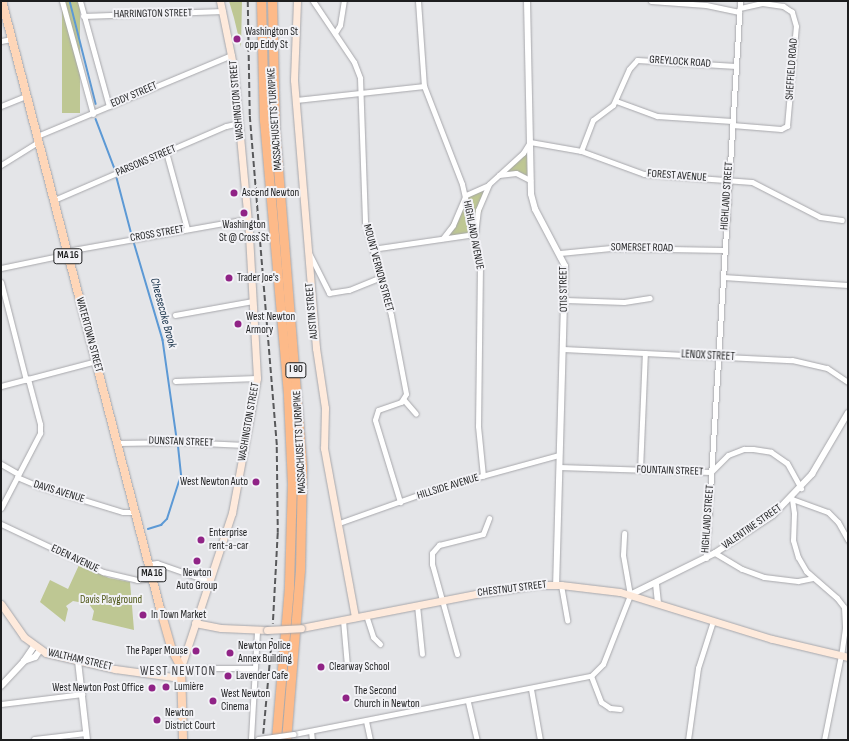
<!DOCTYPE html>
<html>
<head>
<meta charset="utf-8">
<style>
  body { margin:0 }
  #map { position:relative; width:849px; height:741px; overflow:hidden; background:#e4e5e8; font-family:"Sofia Sans Condensed",sans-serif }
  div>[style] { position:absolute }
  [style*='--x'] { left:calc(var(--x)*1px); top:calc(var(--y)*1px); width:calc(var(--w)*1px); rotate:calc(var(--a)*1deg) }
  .green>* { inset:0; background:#bec793; transform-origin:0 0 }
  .stream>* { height:1.5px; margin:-0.75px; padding:0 0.75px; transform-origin:0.75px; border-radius:0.75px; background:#5c99d5 }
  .roads { filter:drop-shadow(0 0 1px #a7a7ab) drop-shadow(0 0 1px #a7a7ab) }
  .minor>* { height:5px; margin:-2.5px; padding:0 2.5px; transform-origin:2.5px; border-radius:2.5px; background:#fff }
  .tertiary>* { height:6px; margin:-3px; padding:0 3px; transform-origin:3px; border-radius:3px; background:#fff }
  .secondary>* { height:7px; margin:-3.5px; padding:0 3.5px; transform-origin:3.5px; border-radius:3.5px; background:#feeadc }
  .primary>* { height:8px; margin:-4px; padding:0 4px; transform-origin:4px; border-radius:4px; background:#fed6b8 }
  .motorway>* { height:9px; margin:-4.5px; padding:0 4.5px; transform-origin:4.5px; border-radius:4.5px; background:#fdba89 }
  .rail>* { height:1.5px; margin-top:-0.75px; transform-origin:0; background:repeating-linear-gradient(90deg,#58595b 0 6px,transparent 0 9px) }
  .bridges { filter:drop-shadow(0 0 1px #a7a7ab) drop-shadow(0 0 1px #a7a7ab) }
  .minor-bridge>* { height:5px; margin:-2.5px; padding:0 2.5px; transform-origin:2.5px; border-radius:2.5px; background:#fff }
  .secondary-bridge>* { height:7px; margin:-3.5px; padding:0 3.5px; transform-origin:3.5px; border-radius:3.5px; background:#feeadc }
  .dots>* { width:11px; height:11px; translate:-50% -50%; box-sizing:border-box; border:2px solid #f2f2f6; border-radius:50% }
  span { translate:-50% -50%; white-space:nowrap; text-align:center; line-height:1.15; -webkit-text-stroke:4px #f2f2f6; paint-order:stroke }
  .shield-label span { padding:1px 3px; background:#f2f2f6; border:1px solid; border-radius:3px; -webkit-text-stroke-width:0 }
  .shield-label { font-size:10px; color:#1d1e1f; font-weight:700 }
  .street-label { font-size:11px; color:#1d1e1f }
  .poi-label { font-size:11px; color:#1d1e1f }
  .left { translate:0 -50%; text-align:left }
  .right { translate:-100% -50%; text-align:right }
  .park-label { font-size:11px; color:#4e5617 }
  .water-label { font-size:12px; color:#112c44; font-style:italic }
  .quarter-label { font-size:13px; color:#414144; letter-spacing:1px }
  .frame { position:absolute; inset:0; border:2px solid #1d1e1f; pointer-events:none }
</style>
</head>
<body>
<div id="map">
  <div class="green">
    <div style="left:62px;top:1px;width:18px;height:112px"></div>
    <div style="clip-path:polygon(229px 1px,242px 1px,241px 47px,234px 18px)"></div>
    <div style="clip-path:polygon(530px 142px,530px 180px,516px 173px,499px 175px,523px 153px)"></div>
    <div style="clip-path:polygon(489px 184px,475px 234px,443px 239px,466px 195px)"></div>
    <div style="clip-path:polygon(79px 565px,109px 578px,130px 582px,134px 630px,92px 620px,94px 611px,89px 604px,73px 601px,66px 606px,68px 609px,65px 622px,40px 602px,50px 580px,68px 589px)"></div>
  </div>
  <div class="stream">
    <div style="--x:70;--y:1;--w:106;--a:75.8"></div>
    <div style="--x:96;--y:119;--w:53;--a:69.2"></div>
    <div style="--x:117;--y:178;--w:59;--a:75.3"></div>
    <div style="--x:134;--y:242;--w:102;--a:73.5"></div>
    <div style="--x:163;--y:340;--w:99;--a:81.9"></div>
    <div style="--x:148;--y:529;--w:14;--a:-17"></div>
    <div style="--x:161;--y:525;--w:8;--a:-45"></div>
    <div style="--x:167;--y:519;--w:46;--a:-72.3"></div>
    <div style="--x:181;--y:475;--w:29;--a:-96"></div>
  </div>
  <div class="roads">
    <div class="minor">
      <div style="--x:62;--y:1;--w:117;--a:74.7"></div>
      <div style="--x:80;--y:1;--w:109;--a:74.6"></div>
      <div style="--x:313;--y:1;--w:73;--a:56.1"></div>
      <div style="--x:354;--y:62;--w:17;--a:69"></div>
      <div style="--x:360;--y:78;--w:144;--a:88"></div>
      <div style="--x:365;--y:222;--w:97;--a:74.4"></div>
      <div style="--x:391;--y:315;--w:80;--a:79.2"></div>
      <div style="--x:406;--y:394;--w:9;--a:122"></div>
      <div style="--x:401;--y:402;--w:24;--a:161"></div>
      <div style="--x:378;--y:410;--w:10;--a:107"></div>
      <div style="--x:375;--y:420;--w:86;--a:73"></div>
      <div style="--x:418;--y:1;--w:85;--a:86"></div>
      <div style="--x:424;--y:86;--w:105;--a:68.8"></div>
      <div style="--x:462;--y:184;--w:83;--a:77.5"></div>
      <div style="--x:480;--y:265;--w:161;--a:90.7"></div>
      <div style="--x:478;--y:426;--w:50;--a:84.3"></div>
      <div style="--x:651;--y:1;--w:55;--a:4.2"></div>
      <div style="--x:706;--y:5;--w:34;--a:12"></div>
      <div style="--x:83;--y:16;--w:140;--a:-2"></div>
      <div style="--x:335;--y:33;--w:9;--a:-58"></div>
      <div style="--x:340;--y:25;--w:24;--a:-81"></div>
      <div style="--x:1;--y:41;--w:10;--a:-11"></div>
      <div style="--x:296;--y:100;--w:129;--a:-6.2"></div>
      <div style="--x:616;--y:101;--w:44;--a:20.1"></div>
      <div style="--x:657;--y:116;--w:75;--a:3.8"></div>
      <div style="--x:1;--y:106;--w:27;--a:-22"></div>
      <div style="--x:732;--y:125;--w:49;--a:4.7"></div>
      <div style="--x:781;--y:129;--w:7;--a:-27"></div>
      <div style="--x:787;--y:126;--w:100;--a:-84.9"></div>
      <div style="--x:796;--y:26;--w:15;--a:-106"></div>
      <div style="--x:792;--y:12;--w:11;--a:-146"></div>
      <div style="--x:783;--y:6;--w:21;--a:-172"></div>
      <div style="--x:762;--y:3;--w:23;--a:167"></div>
      <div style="--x:37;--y:136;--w:211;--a:-22.6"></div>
      <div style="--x:581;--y:151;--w:33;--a:-69"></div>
      <div style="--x:593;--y:120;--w:25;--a:-37"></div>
      <div style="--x:613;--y:105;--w:39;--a:-66"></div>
      <div style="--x:629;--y:69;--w:12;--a:-48"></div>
      <div style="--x:637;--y:60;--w:99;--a:3.5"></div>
      <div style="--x:166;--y:152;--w:80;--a:74.7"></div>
      <div style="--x:1;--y:165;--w:44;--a:-31.9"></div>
      <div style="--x:499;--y:175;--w:17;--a:-7"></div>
      <div style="--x:516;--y:173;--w:16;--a:27"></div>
      <div style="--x:54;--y:200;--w:187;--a:-23.3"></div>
      <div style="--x:226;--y:126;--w:13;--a:-13"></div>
      <div style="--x:443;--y:238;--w:16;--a:-52"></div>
      <div style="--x:453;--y:225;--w:33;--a:-67"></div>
      <div style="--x:466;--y:195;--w:24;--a:-24"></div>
      <div style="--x:372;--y:249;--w:104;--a:-8.3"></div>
      <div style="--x:475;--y:234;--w:24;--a:-83"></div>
      <div style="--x:478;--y:210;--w:28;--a:-67"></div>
      <div style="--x:489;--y:184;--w:46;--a:-42.4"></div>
      <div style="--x:523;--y:153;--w:13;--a:-58"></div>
      <div style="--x:530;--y:142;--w:52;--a:10"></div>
      <div style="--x:581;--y:151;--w:67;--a:20.1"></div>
      <div style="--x:644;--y:174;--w:108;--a:4.2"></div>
      <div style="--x:752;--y:182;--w:76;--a:27.2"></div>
      <div style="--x:820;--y:217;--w:22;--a:8"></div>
      <div style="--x:67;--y:251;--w:183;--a:-10.1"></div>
      <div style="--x:309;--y:253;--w:45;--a:63.4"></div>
      <div style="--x:329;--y:293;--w:20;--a:-9"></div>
      <div style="--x:349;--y:290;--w:35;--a:-22"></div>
      <div style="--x:560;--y:253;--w:51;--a:-5.6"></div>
      <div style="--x:611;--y:248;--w:113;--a:1"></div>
      <div style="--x:1;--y:268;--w:68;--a:-11.8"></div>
      <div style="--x:723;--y:277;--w:125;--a:3.7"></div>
      <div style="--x:1;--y:282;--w:101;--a:75.7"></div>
      <div style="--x:565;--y:300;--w:59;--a:1.9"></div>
      <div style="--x:624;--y:302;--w:26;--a:-9"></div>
      <div style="--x:175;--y:315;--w:79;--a:-10.2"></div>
      <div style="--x:563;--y:349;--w:229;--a:2.8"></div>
      <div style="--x:792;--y:360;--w:36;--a:13"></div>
      <div style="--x:827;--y:368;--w:25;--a:34"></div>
      <div style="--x:175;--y:381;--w:82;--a:-2.1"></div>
      <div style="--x:1;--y:386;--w:98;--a:-14.7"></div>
      <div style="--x:404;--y:400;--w:18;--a:49"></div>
      <div style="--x:117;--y:443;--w:64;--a:-0.9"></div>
      <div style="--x:181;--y:442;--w:64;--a:2.7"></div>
      <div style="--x:1;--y:464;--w:20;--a:30"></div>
      <div style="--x:559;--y:467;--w:152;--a:1.9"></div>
      <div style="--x:711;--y:472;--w:24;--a:-45"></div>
      <div style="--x:728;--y:455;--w:17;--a:-21"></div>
      <div style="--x:744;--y:449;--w:9;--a:0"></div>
      <div style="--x:753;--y:449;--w:18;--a:9"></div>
      <div style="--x:771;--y:452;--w:19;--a:35"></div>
      <div style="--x:787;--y:463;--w:29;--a:61"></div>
      <div style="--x:640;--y:470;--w:117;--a:-87.6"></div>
      <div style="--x:17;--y:477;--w:23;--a:23"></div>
      <div style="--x:38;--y:486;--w:89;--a:17"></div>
      <div style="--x:123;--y:512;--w:13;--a:0"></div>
      <div style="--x:792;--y:499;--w:14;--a:82"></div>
      <div style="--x:794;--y:513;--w:27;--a:92"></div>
      <div style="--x:793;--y:540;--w:18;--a:74"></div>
      <div style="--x:798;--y:557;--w:16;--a:60"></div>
      <div style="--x:806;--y:571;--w:41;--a:41.1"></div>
      <div style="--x:837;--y:598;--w:11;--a:52"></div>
      <div style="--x:844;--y:607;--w:21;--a:87"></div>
      <div style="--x:845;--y:628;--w:27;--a:98"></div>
      <div style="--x:841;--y:655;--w:87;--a:101.3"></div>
      <div style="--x:792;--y:499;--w:38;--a:20"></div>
      <div style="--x:828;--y:512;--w:14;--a:45"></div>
      <div style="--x:838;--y:522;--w:21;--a:61"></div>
      <div style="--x:1;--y:508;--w:85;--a:-62.5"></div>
      <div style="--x:40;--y:433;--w:9;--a:-90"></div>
      <div style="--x:40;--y:424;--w:47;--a:-104.9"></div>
      <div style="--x:339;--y:523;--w:105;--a:-19.5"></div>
      <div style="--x:438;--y:488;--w:125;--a:-15.3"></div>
      <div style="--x:1;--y:524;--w:113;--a:25.2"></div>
      <div style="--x:103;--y:572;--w:35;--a:13"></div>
      <div style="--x:137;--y:580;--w:16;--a:-7"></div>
      <div style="--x:715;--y:553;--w:31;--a:31"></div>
      <div style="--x:742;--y:569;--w:23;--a:20"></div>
      <div style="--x:764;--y:577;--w:34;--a:7"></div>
      <div style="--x:798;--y:581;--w:15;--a:-11"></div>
      <div style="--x:706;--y:558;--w:558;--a:-86.51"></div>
      <div style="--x:149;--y:564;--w:8;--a:-7"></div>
      <div style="--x:157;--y:563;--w:54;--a:19.4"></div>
      <div style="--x:561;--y:585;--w:36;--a:80"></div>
      <div style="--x:417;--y:605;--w:49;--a:84.2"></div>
      <div style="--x:366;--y:615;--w:23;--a:72"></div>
      <div style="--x:373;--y:637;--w:10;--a:45"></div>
      <div style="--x:343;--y:620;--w:46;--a:85"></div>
      <div style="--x:457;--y:654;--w:93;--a:-105.5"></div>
      <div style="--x:432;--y:564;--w:11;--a:-90"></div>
      <div style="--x:432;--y:553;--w:11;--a:-49"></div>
      <div style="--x:439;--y:545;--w:45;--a:-14"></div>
      <div style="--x:483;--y:534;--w:17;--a:-69"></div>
      <div style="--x:207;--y:668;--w:47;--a:0"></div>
      <div style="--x:591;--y:676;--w:28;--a:69"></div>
      <div style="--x:601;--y:702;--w:11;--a:34"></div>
      <div style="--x:610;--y:708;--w:10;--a:6"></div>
      <div style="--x:531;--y:689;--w:52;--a:80"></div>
      <div style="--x:468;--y:702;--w:39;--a:77"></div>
      <div style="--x:1;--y:704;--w:82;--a:-7"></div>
      <div style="--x:366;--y:721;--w:19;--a:78"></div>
      <div style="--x:311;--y:731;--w:9;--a:84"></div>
      <div style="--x:294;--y:734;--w:303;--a:-11.1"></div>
      <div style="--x:591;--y:676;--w:17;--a:-45"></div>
      <div style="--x:603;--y:664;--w:74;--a:-68.6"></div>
      <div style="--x:630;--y:595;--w:41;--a:-99.9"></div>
      <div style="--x:623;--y:555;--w:22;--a:-87"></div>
      <div style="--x:34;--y:739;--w:52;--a:-6.6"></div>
      <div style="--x:251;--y:739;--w:109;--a:-86.8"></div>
      <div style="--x:688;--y:740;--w:73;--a:-82.1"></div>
      <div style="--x:698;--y:668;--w:49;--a:-72.3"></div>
    </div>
    <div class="tertiary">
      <div style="--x:527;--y:1;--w:193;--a:88.8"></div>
      <div style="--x:531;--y:194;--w:16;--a:75"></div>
      <div style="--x:535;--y:209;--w:64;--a:62.2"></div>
      <div style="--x:565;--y:266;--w:319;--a:91.6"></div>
      <div style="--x:656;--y:584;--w:20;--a:84"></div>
      <div style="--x:630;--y:595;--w:95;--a:-26.3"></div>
      <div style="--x:715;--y:553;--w:69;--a:-33.2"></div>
      <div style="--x:773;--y:515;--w:57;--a:-46.4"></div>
      <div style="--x:812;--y:474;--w:71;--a:-59.5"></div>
      <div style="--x:24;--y:661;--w:12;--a:-20"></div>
      <div style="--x:35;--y:657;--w:9;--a:-54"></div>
      <div style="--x:78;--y:661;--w:80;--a:83.5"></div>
      <div style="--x:1;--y:686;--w:34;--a:-47"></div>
      <div style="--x:24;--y:661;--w:18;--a:-56"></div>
    </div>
    <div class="secondary">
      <div style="--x:297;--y:1;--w:79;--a:92.2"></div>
      <div style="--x:294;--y:80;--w:269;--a:85.3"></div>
      <div style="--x:316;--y:348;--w:61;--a:81.5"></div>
      <div style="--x:325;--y:408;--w:40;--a:91.4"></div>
      <div style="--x:324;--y:448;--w:172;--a:79.6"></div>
      <div style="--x:1;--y:604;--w:40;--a:55.1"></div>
      <div style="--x:24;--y:637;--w:27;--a:36"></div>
      <div style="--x:46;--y:653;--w:71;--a:13.1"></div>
      <div style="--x:115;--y:669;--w:66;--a:7.9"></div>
      <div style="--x:195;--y:623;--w:26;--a:11"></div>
      <div style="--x:221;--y:628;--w:46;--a:2.5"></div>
      <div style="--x:301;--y:628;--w:178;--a:-11"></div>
      <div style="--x:476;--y:594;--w:62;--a:-8.4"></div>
      <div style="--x:537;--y:585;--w:24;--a:0"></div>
      <div style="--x:561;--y:585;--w:59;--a:6.8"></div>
      <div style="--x:620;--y:592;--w:159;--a:17.2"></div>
      <div style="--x:772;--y:639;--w:78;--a:13.3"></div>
      <div style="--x:181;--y:667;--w:162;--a:-71.7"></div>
      <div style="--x:232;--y:513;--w:137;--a:-79.5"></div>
      <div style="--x:257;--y:378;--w:145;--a:-93.2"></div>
      <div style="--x:249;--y:233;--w:164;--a:-95.3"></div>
      <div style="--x:234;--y:70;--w:70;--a:-101.5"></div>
    </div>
    <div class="primary">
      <div style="--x:2;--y:1;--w:627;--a:75.41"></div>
      <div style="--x:160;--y:608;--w:44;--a:74.1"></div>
      <div style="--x:172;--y:650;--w:19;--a:62"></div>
      <div style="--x:181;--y:667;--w:73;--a:88.4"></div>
    </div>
    <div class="motorway">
      <div style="--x:261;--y:1;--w:119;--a:88.6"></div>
      <div style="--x:264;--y:120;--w:277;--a:85"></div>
      <div style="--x:288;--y:396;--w:87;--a:87.4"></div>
      <div style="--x:292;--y:483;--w:104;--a:91.7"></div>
      <div style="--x:289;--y:587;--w:154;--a:94.9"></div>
      <div style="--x:272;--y:1;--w:130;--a:88.7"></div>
      <div style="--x:275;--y:131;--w:337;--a:85.4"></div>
      <div style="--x:302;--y:467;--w:103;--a:91.1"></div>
      <div style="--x:300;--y:570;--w:171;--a:94.7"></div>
    </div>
  </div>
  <div class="rail">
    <div style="--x:248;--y:1;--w:115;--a:89"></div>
    <div style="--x:250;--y:116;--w:332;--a:85.3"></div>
    <div style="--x:277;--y:447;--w:86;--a:89.3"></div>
    <div style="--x:278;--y:533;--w:91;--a:93.1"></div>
    <div style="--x:263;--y:734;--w:98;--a:-84.8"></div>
  </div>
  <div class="bridges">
    <div class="minor-bridge">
      <div style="--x:258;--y:739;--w:36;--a:-8"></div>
    </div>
    <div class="secondary-bridge">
      <div style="--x:267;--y:630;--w:34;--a:-3"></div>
    </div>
  </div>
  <div class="dots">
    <div style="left:237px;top:39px;background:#902386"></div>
    <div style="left:234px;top:193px;background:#902386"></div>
    <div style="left:244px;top:213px;background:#902386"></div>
    <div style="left:229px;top:278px;background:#902386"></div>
    <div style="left:238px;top:324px;background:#902386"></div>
    <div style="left:256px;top:482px;background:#902386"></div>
    <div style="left:201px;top:540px;background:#902386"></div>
    <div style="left:197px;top:561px;background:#902386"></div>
    <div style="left:143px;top:615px;background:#902386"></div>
    <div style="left:196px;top:651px;background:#902386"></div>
    <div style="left:230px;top:653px;background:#902386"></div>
    <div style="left:321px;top:667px;background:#902386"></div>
    <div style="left:228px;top:676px;background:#902386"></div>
    <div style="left:166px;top:687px;background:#902386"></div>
    <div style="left:152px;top:688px;background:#902386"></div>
    <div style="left:346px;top:698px;background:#902386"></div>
    <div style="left:213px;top:701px;background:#902386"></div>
    <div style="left:157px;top:720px;background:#902386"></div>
  </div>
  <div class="shield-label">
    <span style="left:68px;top:256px">MA 16</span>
    <span style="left:296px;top:370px">I 90</span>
    <span style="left:152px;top:574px">MA 16</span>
  </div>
  <div class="street-label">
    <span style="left:153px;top:14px;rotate:-1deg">HARRINGTON STREET</span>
    <span style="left:680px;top:62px;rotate:4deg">GREYLOCK ROAD</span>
    <span style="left:792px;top:69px;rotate:-86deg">SHEFFIELD ROAD</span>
    <span style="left:134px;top:95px;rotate:-23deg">EDDY STREET</span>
    <span style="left:237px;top:100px;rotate:-95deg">WASHINGTON STREET</span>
    <span style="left:275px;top:119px;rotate:-94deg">MASSACHUSETTS TURNPIKE</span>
    <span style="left:146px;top:161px;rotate:-23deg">PARSONS STREET</span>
    <span style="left:677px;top:176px;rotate:4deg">FOREST AVENUE</span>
    <span style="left:727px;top:196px;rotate:-86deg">HIGHLAND STREET</span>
    <span style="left:157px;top:234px;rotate:-10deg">CROSS STREET</span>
    <span style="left:473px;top:235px;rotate:79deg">HIGHLAND AVENUE</span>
    <span style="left:642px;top:248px;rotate:1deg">SOMERSET ROAD</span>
    <span style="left:378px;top:268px;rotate:75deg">MOUNT VERNON STREET</span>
    <span style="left:564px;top:289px;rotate:-91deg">OTIS STREET</span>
    <span style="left:312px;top:311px;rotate:-95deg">AUSTIN STREET</span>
    <span style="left:89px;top:335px;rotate:75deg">WATERTOWN STREET</span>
    <span style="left:708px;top:356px;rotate:3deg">LENOX STREET</span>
    <span style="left:249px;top:422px;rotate:-80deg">WASHINGTON STREET</span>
    <span style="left:181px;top:442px;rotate:2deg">DUNSTAN STREET</span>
    <span style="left:300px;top:442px;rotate:-93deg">MASSACHUSETTS TURNPIKE</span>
    <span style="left:670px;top:471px;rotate:2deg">FOUNTAIN STREET</span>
    <span style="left:448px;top:487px;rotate:-17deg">HILLSIDE AVENUE</span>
    <span style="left:59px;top:492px;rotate:17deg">DAVIS AVENUE</span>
    <span style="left:708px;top:519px;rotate:-86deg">HIGHLAND STREET</span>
    <span style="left:752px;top:527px;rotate:-35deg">VALENTINE STREET</span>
    <span style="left:75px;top:559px;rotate:25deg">EDEN AVENUE</span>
    <span style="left:512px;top:589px;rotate:-7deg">CHESTNUT STREET</span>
    <span style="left:80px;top:660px;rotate:13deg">WALTHAM STREET</span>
  </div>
  <div class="poi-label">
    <span class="left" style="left:245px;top:39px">Washington St<br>opp Eddy St</span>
    <span class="left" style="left:242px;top:193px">Ascend Newton</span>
    <span style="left:244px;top:232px">Washington<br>St @ Cross St</span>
    <span class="left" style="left:237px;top:278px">Trader Joe's</span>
    <span class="left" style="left:246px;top:324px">West Newton<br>Armory</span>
    <span class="right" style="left:248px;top:482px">West Newton Auto</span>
    <span class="left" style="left:209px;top:540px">Enterprise<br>rent-a-car</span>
    <span style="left:197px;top:580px">Newton<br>Auto Group</span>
    <span class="left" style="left:151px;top:615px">In Town Market</span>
    <span class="left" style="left:238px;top:653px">Newton Police<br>Annex Building</span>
    <span class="right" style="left:188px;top:651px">The Paper Mouse</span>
    <span class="left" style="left:329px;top:667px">Clearway School</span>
    <span class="left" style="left:236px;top:676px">Lavender Cafe</span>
    <span class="left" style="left:174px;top:687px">Lumière</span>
    <span class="right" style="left:144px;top:688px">West Newton Post Office</span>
    <span class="left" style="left:354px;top:698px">The Second<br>Church in Newton</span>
    <span class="left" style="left:221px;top:701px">West Newton<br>Cinema</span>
    <span class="left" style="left:165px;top:720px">Newton<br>District Court</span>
  </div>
  <div class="park-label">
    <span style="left:111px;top:600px">Davis Playground</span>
  </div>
  <div class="water-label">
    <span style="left:163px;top:313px;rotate:75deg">Cheesecake Brook</span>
  </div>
  <div class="quarter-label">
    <span style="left:178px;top:671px">WEST NEWTON</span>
  </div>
  <div class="frame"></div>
</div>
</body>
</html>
